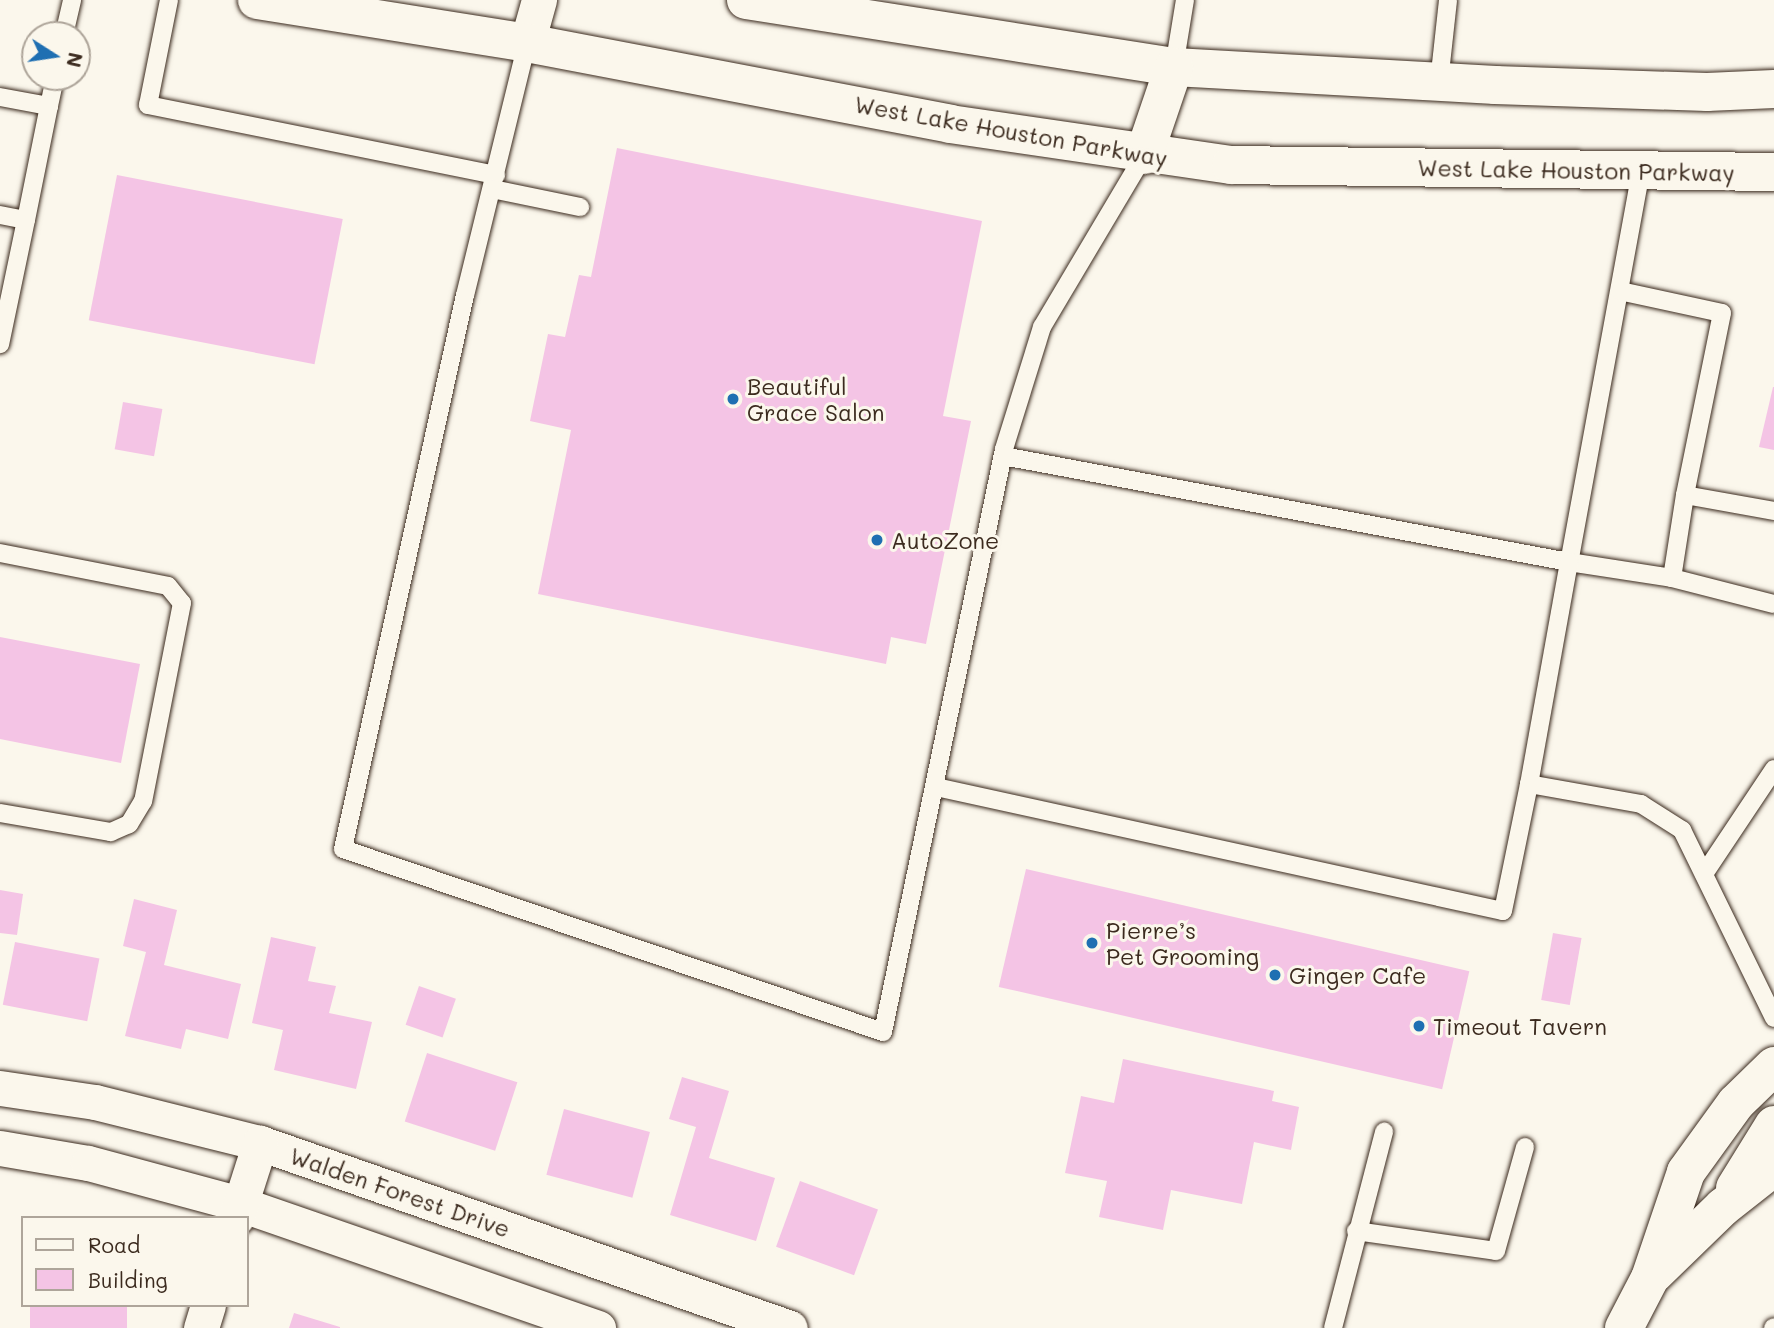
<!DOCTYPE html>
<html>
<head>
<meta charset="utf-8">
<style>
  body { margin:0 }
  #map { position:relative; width:1774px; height:1328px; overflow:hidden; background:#fbf7ec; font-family:Mali,sans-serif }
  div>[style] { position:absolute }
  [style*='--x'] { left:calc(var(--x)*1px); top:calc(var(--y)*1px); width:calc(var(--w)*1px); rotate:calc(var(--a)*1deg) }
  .building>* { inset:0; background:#f4c4e5; transform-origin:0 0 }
  .roads { filter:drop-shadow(0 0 2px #3b2a1e) drop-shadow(0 0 2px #3b2a1e) }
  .service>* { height:18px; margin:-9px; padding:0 9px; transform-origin:9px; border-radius:9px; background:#fbf7ec }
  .minor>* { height:35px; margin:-17.5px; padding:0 17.5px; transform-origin:17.5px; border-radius:17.5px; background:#fbf7ec }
  .tertiary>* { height:38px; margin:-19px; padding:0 19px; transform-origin:19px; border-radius:19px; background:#fbf7ec }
  .primary>* { height:38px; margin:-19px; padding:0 19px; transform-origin:19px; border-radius:19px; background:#fbf7ec }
  .dots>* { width:19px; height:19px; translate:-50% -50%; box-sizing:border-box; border:4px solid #fbf7ec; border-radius:50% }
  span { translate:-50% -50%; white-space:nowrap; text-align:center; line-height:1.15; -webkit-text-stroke:6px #fbf7ec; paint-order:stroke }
  .street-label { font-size:23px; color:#3b2a1e }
  .poi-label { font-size:23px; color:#3b2a1e }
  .left { translate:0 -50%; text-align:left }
  .legend { position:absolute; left:21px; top:1216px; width:228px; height:91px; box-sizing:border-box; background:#fbf7ec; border:2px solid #aea59a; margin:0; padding:9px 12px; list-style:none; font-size:21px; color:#3b2a1e }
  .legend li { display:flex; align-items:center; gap:14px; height:35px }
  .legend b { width:35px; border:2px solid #aea59a }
  .north { position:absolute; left:21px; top:21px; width:70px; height:70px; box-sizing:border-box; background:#fbf7ec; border:2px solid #aea59a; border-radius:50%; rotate:102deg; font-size:19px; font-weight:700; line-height:28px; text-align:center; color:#3b2a1e }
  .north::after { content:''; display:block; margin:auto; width:24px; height:32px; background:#1f6fb2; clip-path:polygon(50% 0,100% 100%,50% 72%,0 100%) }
</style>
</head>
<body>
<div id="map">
  <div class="building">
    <div style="clip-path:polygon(617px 148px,982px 221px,943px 416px,971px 421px,926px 644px,891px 637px,886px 664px,538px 594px,571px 430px,530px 421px,548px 334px,565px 337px,579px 275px,591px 277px)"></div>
    <div style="left:117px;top:175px;width:230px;height:148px;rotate:11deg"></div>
    <div style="clip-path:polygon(1773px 387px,1774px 387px,1774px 450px,1759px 447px)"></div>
    <div style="left:123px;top:402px;width:40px;height:48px;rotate:10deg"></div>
    <div style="clip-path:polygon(0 637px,140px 664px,121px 763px,0 739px)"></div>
    <div style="left:1026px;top:869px;width:455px;height:121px;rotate:13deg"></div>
    <div style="clip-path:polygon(0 890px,23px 894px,17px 935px,0 933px)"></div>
    <div style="clip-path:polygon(134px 899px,177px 910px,164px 965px,241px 984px,228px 1039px,186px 1029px,181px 1049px,125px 1036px,146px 952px,123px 946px)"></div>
    <div style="left:1553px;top:933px;width:29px;height:68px;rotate:10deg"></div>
    <div style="clip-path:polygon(271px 937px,316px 947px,308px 981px,336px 986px,329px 1013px,372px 1022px,356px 1089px,274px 1070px,283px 1030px,252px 1023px)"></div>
    <div style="left:15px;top:942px;width:86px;height:64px;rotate:11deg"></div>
    <div style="left:419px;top:986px;width:39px;height:41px;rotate:19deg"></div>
    <div style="left:427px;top:1053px;width:95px;height:72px;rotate:18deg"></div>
    <div style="clip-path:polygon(1123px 1059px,1274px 1091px,1272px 1101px,1299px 1107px,1291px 1150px,1254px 1142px,1242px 1204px,1171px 1190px,1163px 1230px,1099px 1217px,1107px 1181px,1065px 1173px,1081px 1096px,1114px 1103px)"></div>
    <div style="clip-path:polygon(682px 1077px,729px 1091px,709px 1158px,775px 1178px,756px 1241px,670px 1215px,696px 1127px,669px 1119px)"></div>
    <div style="left:564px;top:1109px;width:89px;height:68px;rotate:15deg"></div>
    <div style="left:800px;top:1181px;width:83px;height:70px;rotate:20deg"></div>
    <div style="left:30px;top:1305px;width:97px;height:24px"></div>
    <div style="clip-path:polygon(294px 1313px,340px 1327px,340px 1328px,289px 1328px)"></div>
  </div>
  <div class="roads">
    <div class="service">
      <div style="--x:169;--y:0;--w:107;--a:101.3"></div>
      <div style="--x:148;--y:105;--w:355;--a:11.4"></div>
      <div style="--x:64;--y:35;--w:36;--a:-77"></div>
      <div style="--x:527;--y:43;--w:260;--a:103.8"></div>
      <div style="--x:465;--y:295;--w:567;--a:102.42"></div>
      <div style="--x:343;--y:849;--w:570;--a:18.72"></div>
      <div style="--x:883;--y:1032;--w:595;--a:-78.27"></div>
      <div style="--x:1004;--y:449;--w:128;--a:-72.7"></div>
      <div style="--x:1042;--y:327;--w:200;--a:-59.3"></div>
      <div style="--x:1174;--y:67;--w:68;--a:-80.7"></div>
      <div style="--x:1439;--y:82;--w:82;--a:-83.7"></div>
      <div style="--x:0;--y:97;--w:50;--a:10.4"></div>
      <div style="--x:49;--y:106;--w:30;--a:-78"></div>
      <div style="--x:1641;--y:171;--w:398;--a:100.4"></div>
      <div style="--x:1569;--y:562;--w:104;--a:8.8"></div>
      <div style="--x:1672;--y:578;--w:105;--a:14.3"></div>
      <div style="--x:492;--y:189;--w:90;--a:11.6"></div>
      <div style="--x:0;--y:215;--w:26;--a:11"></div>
      <div style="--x:26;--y:220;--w:127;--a:101.8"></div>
      <div style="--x:26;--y:220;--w:116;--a:-78.6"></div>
      <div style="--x:1620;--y:291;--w:104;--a:12.2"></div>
      <div style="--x:1722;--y:313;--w:186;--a:101.5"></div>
      <div style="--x:1685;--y:495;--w:90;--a:10.2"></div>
      <div style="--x:1003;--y:456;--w:576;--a:10.61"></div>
      <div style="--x:1569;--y:562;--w:226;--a:100.2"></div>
      <div style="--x:1529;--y:784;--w:114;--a:10.1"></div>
      <div style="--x:1641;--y:804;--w:49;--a:32.4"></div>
      <div style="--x:1682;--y:830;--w:209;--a:63.9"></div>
      <div style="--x:0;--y:553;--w:171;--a:11.1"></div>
      <div style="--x:168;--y:586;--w:22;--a:51"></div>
      <div style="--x:182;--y:603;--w:202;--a:101.1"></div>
      <div style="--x:143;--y:801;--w:27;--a:121"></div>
      <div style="--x:129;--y:824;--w:20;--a:156"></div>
      <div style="--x:111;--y:832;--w:113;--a:-170.3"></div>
      <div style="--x:1672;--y:578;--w:84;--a:-81.1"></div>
      <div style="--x:936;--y:787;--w:580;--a:12.34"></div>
      <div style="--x:1503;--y:911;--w:130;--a:-78.4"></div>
      <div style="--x:1704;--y:874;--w:126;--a:-56.3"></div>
      <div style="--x:1356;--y:1231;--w:141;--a:8.1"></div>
      <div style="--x:1496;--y:1251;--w:108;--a:-74.4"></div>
      <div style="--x:1333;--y:1328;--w:203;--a:-75.4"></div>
      <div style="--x:1773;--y:1328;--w:1;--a:-45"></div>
    </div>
    <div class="minor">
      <div style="--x:527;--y:43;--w:45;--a:-74.4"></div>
      <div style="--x:0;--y:1088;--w:96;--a:8.4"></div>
      <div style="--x:95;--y:1102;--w:170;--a:14"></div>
      <div style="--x:260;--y:1143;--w:561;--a:19.24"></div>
      <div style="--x:0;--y:1148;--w:89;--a:9.7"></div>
      <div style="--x:88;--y:1163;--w:157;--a:15.1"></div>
      <div style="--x:240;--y:1204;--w:379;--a:19.1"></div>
      <div style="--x:236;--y:1218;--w:79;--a:-72.3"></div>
      <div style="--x:201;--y:1328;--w:24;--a:-73"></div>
    </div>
    <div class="tertiary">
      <div style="--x:1735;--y:1188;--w:74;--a:-58.2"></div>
      <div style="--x:1654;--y:1274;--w:96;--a:-44.2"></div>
      <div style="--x:1723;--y:1207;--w:65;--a:-38.1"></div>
      <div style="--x:1624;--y:1328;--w:56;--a:-62.5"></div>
      <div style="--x:1650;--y:1278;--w:112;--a:-71.2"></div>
      <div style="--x:1686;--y:1172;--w:85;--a:-54.1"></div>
      <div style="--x:1736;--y:1103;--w:53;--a:-44.2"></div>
    </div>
    <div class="primary">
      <div style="--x:257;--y:0;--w:273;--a:9"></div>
      <div style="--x:527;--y:43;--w:431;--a:10.8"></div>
      <div style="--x:950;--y:124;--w:284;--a:8.3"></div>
      <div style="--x:1231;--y:165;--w:543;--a:0.74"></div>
      <div style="--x:746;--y:0;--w:433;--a:8.9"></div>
      <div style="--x:1174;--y:67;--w:322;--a:3.2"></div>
      <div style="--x:1495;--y:85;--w:212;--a:1.9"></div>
      <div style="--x:1707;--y:92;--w:67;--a:-2.6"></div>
      <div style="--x:1144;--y:155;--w:93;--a:-71.2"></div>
    </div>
  </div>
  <div class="dots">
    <div style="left:733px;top:399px;background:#1f6fb2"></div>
    <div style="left:877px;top:540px;background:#1f6fb2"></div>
    <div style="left:1092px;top:943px;background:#1f6fb2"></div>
    <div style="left:1275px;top:975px;background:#1f6fb2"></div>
    <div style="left:1419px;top:1026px;background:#1f6fb2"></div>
  </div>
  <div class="street-label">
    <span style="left:1011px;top:131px;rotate:10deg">West Lake Houston Parkway</span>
    <span style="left:1576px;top:170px;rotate:1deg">West Lake Houston Parkway</span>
    <span style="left:400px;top:1192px;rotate:19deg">Walden Forest Drive</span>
  </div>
  <div class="poi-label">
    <span class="left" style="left:747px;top:399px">Beautiful<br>Grace Salon</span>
    <span class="left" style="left:891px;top:540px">AutoZone</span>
    <span class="left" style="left:1106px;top:943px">Pierre’s<br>Pet Grooming</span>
    <span class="left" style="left:1289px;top:975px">Ginger Cafe</span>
    <span class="left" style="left:1433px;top:1026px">Timeout Tavern</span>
  </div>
  <ul class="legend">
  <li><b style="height:9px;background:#fbf7ec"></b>Road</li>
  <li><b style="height:19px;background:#f4c4e5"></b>Building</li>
  </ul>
  <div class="north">N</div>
</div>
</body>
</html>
